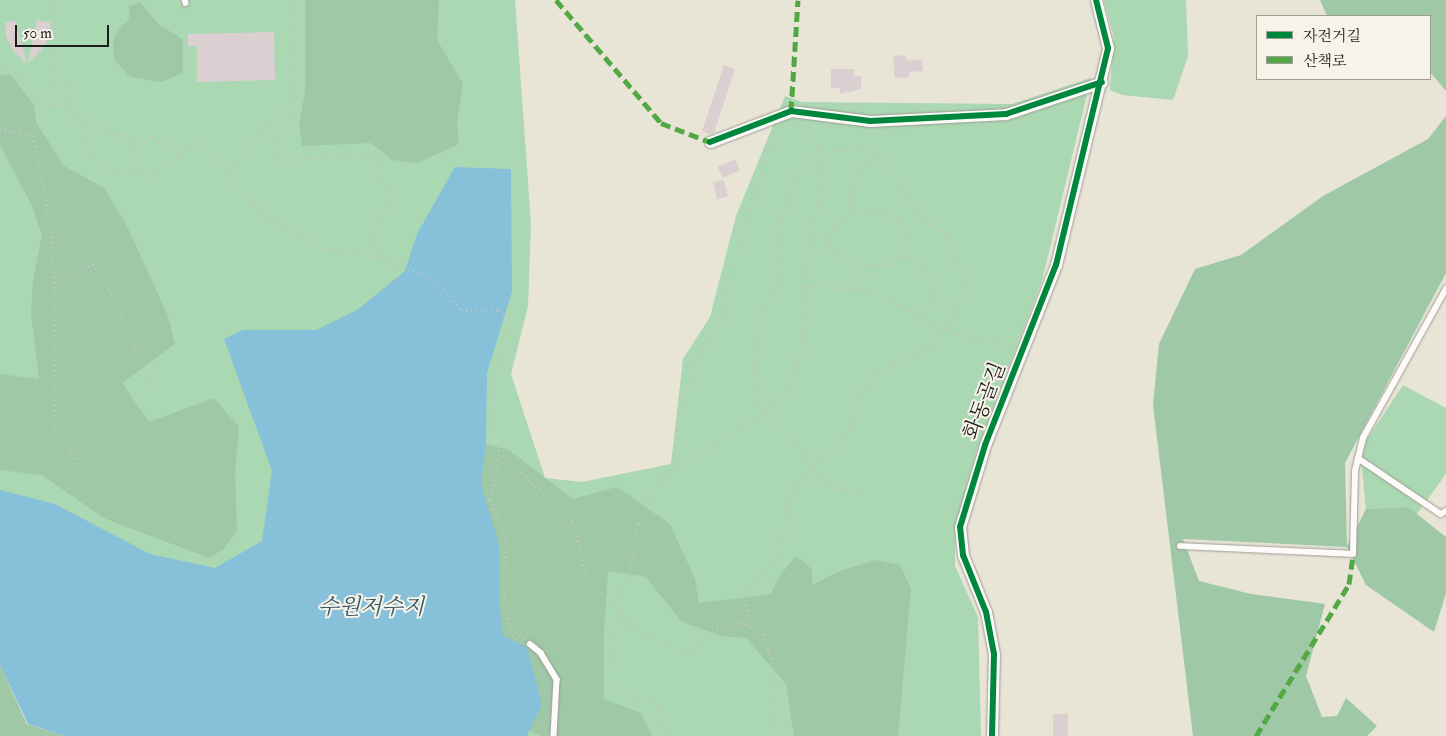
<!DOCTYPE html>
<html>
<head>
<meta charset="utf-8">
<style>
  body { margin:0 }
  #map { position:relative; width:1446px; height:736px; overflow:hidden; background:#e8e4d6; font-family:"IM FELL Double Pica","Noto Serif KR",serif }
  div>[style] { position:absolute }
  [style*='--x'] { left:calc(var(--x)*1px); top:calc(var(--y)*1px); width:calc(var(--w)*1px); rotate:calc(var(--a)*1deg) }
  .green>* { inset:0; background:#aad8b2 }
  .forest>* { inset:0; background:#9ec8a6 }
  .water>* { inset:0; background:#87c0d9 }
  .building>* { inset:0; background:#dbcfd1; transform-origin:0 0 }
  .path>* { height:2.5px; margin-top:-1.25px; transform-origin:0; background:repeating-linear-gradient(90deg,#c6c5c2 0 1px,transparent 0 5px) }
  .roads { filter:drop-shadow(0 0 1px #9e9c95) drop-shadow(0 0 1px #9e9c95) }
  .lane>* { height:5.5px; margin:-2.75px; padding:0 2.75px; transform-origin:2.75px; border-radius:2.75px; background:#fcfbf9 }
  .street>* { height:11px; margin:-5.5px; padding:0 5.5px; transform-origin:5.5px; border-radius:5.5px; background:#fcfbf9 }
  .quiet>* { height:5px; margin-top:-2.5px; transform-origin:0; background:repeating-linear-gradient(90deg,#52a943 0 10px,transparent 0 15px) }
  .cycleway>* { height:6px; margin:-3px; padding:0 3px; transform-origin:3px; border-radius:3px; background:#00873e }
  span { translate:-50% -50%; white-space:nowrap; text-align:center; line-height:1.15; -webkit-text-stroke:4px #f7f3e8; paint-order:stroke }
  .street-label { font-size:21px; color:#1c1c1c }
  .water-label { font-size:22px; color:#365868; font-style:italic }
  .legend { position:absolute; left:1256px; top:15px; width:175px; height:65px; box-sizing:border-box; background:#f7f3e8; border:1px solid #9f9d96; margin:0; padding:6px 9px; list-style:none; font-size:15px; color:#1c1c1c }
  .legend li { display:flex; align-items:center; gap:10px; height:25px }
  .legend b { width:25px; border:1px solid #9f9d96 }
  .scale { position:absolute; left:15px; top:25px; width:94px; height:22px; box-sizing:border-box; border:2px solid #1c1c1c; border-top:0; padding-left:6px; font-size:15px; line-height:18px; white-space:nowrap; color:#1c1c1c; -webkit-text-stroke:4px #f7f3e8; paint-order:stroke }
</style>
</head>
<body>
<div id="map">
  <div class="green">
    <div style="clip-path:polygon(0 0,515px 0,531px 224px,528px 306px,511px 374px,545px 478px,582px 482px,671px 464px,683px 359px,710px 317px,736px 216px,785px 96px,802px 102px,1012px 104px,1091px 78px,1042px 281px,976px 453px,955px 528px,955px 566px,978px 617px,981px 736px,64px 736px,0 665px)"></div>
    <div style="clip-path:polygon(1104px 0,1186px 0,1188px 56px,1173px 100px,1122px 95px,1110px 90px,1114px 38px)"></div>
    <div style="clip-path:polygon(1403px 385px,1446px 408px,1446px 474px,1417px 514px,1408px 507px,1366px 509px,1360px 450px)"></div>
  </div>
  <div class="forest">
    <div style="clip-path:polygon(305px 0,439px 0,437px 40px,463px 84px,457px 121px,459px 144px,417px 163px,392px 160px,371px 143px,302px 146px,299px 124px,305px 92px)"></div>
    <div style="clip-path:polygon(1320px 0,1446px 0,1446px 91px,1430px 72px,1430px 16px,1327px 16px)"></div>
    <div style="clip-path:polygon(140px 2px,159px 25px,183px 39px,183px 73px,161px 82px,130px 77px,114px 59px,113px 42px,117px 31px,129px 20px,129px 6px)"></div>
    <div style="clip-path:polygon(10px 74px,34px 105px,36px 122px,64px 166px,104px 188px,126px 224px,168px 316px,175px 344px,122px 383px,149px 422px,214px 398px,239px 427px,235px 473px,237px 530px,224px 549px,209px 558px,106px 519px,41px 475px,0 470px,0 374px,39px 379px,31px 313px,33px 281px,42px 235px,32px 206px,0 145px,0 75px)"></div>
    <div style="clip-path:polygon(1446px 116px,1446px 273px,1345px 463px,1347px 546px,1366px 509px,1408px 507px,1446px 537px,1446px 593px,1434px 632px,1366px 585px,1347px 547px,1183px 539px,1199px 581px,1251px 594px,1325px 604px,1306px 676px,1322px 717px,1337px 716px,1346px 698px,1377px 726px,1367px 736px,1193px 736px,1153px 405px,1159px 344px,1195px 269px,1241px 255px,1323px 196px,1428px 139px)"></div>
    <div style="clip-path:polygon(486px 444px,509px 450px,573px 499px,617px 487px,670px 524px,695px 579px,699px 603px,771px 594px,778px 578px,796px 556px,812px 569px,812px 585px,840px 571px,876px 560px,900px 565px,911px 589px,898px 736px,794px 736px,786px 684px,746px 638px,721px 636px,682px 622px,646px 577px,608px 571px,604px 632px,604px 699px,641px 713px,652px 736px,541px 736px,529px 731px,542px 704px,503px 636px,481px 484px)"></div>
    <div style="clip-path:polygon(0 665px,27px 724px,64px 736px,0 736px)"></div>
  </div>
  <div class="water">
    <div style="clip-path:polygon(455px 167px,511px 169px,512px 292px,487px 373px,486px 444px,481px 484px,499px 544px,499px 602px,503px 636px,527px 647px,542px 704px,527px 736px,64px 736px,28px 724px,0 665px,0 490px,55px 504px,150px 554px,215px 568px,262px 541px,272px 471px,224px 339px,243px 330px,316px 330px,357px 310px,405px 271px,417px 234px)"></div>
  </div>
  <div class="building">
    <div style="clip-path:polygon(15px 20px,27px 64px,12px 49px,6px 36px,5px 23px)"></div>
    <div style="clip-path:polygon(37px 20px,51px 23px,46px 45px,28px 63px)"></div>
    <div style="clip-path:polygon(274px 32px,275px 80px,197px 82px,197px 46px,188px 46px,188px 34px)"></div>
    <div style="clip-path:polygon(906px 55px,907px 61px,922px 59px,923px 71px,909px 72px,909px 77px,895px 78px,893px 56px)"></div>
    <div style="clip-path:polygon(724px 65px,735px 69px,714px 133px,710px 134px,702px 131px)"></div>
    <div style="clip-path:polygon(831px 69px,854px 69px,854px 76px,861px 76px,861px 89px,840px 94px,840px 88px,831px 88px)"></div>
    <div style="left:735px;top:159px;width:12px;height:19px;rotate:66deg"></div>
    <div style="left:724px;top:180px;width:17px;height:11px;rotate:77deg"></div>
    <div style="left:1053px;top:714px;width:15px;height:22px"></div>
  </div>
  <div class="path">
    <div style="--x:53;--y:0;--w:79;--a:88.5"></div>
    <div style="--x:295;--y:0;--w:92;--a:90"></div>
    <div style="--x:295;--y:92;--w:28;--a:96"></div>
    <div style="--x:292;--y:120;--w:18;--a:137"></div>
    <div style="--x:279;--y:132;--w:21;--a:90"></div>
    <div style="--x:279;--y:153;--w:10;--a:45"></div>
    <div style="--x:286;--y:160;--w:45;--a:-5.1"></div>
    <div style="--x:331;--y:156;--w:45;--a:1.3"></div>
    <div style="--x:376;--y:157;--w:45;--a:73.2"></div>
    <div style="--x:389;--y:200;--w:44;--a:112.5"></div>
    <div style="--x:372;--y:241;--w:29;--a:55"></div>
    <div style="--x:389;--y:265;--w:35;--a:12"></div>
    <div style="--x:423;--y:272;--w:27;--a:36"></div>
    <div style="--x:445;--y:288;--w:27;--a:54"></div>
    <div style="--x:461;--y:310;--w:38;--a:0"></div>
    <div style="--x:499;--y:310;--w:14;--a:39"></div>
    <div style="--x:510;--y:319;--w:67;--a:104.7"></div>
    <div style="--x:493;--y:384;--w:32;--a:94"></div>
    <div style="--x:491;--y:416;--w:37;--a:77"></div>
    <div style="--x:0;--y:28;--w:4;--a:90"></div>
    <div style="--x:0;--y:66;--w:15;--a:8"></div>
    <div style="--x:15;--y:68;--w:43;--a:56.3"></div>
    <div style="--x:39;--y:104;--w:31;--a:4"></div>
    <div style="--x:70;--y:106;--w:13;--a:48"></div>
    <div style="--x:79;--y:116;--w:27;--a:77"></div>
    <div style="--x:85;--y:142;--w:17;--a:62"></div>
    <div style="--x:93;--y:157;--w:24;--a:30"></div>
    <div style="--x:114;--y:169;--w:36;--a:10"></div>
    <div style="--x:149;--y:175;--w:31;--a:-31"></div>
    <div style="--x:176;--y:159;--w:23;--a:-45"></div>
    <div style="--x:192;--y:143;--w:25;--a:32"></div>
    <div style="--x:213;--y:156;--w:22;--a:47"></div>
    <div style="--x:294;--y:98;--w:99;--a:131.7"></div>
    <div style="--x:228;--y:172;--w:13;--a:72"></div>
    <div style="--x:232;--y:184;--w:55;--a:41.3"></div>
    <div style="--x:273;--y:220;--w:58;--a:30.1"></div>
    <div style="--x:323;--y:249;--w:62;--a:8.4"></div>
    <div style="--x:53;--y:106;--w:21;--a:-101"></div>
    <div style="--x:49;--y:85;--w:15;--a:-28"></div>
    <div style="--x:62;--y:78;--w:7;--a:34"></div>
    <div style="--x:68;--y:82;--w:24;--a:85"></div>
    <div style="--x:79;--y:116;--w:33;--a:31"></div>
    <div style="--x:107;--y:133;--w:18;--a:6"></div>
    <div style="--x:125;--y:135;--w:16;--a:30"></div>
    <div style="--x:139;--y:143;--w:16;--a:-15"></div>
    <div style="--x:154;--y:139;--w:14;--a:21"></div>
    <div style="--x:167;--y:144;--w:17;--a:45"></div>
    <div style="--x:0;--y:129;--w:34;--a:12"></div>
    <div style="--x:33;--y:136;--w:93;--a:78.8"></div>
    <div style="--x:51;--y:227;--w:68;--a:86.6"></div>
    <div style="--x:55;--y:295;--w:129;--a:90.4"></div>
    <div style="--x:54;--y:424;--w:56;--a:58.9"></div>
    <div style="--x:139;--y:143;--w:11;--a:131"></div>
    <div style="--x:132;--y:151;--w:25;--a:72"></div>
    <div style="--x:850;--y:213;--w:23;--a:-7"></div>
    <div style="--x:873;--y:210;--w:31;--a:22"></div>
    <div style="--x:902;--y:222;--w:18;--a:68"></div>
    <div style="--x:909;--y:239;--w:19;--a:111"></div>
    <div style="--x:902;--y:257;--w:19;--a:152"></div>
    <div style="--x:885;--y:266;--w:37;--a:-177"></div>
    <div style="--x:848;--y:264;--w:17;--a:-149"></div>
    <div style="--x:833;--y:255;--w:20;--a:-110"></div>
    <div style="--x:826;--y:236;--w:33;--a:-44"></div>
    <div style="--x:850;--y:213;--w:22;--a:-93"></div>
    <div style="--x:849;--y:191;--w:18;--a:-68"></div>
    <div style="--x:856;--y:174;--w:25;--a:-45"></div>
    <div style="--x:902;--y:257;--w:21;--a:23"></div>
    <div style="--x:921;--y:265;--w:17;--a:62"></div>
    <div style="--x:929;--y:280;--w:16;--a:83"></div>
    <div style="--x:931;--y:296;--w:25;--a:104"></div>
    <div style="--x:804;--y:285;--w:57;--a:5"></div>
    <div style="--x:861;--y:290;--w:42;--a:22.3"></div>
    <div style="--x:900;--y:306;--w:50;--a:28.6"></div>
    <div style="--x:944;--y:330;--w:72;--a:12.9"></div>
    <div style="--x:54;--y:288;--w:46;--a:-31.6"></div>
    <div style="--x:93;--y:264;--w:36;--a:58"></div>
    <div style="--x:112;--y:294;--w:105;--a:66.4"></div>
    <div style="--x:861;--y:290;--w:23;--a:-80"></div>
    <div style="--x:678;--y:468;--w:42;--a:-87.3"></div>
    <div style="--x:680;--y:426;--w:60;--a:-79.4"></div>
    <div style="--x:691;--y:367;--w:56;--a:-58.9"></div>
    <div style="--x:720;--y:319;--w:84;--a:-76.3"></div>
    <div style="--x:740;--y:237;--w:114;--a:-71.6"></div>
    <div style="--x:748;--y:626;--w:32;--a:-94"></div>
    <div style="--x:746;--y:594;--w:17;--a:-57"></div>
    <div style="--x:755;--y:580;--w:34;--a:-38"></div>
    <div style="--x:782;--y:559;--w:52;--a:-86.7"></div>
    <div style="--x:785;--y:507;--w:22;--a:-60"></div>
    <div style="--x:796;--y:488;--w:24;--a:-55"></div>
    <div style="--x:810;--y:468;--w:34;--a:-36"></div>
    <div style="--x:838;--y:448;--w:26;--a:-59"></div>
    <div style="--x:851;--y:426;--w:28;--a:-77"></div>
    <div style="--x:857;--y:399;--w:33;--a:-55"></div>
    <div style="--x:876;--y:372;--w:61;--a:-25.3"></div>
    <div style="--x:931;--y:346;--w:38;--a:-51"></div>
    <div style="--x:955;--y:316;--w:30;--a:-76"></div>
    <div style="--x:962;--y:287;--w:30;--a:-98"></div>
    <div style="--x:958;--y:257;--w:26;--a:-119"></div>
    <div style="--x:945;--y:234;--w:32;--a:-146"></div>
    <div style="--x:918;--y:216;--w:62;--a:-119.9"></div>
    <div style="--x:887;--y:162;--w:32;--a:-154"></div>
    <div style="--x:858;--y:148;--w:40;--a:175.7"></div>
    <div style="--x:818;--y:151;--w:39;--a:128"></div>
    <div style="--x:794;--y:182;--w:37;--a:109"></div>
    <div style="--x:782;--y:217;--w:66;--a:94.3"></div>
    <div style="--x:777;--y:283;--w:42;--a:114.1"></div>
    <div style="--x:760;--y:321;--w:30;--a:104"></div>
    <div style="--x:753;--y:350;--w:45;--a:87.5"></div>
    <div style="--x:755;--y:395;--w:22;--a:66"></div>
    <div style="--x:764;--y:415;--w:40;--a:39"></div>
    <div style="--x:795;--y:440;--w:32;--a:62"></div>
    <div style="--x:810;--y:468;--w:33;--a:38"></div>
    <div style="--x:836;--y:488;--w:29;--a:6"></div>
    <div style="--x:524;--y:639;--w:17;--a:-144"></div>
    <div style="--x:510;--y:629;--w:37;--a:-101"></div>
    <div style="--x:503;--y:593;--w:55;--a:-87.9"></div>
    <div style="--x:505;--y:538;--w:41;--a:-111.5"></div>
    <div style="--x:490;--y:500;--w:49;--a:-79.4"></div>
    <div style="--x:499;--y:452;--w:101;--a:43"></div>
    <div style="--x:573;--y:521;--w:54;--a:76"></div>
    <div style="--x:586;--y:573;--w:72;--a:50.1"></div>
    <div style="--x:632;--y:628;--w:61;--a:24.1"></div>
    <div style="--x:688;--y:653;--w:33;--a:-44"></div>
    <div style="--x:712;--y:630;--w:30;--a:-15"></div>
    <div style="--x:741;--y:622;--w:25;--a:29"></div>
    <div style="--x:763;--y:634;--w:35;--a:72"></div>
    <div style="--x:774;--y:667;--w:69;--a:89.2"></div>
    <div style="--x:666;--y:736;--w:32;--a:-103"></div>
    <div style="--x:659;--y:705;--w:35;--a:-164"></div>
    <div style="--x:625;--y:695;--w:23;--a:-149"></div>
    <div style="--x:605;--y:683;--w:93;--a:-80.1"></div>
    <div style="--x:621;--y:591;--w:29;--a:-68"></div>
    <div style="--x:632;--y:564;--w:41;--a:-81.7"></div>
    <div style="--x:638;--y:523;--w:51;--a:-61.9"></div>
    <div style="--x:662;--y:478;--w:53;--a:-34.3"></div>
    <div style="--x:706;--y:448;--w:67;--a:-29.6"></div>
    <div style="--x:764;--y:415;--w:29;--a:-46"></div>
    <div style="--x:784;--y:394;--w:43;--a:-68.2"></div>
    <div style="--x:800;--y:354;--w:87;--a:-86.1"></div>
    <div style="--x:806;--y:267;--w:67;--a:-79.7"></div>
    <div style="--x:818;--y:201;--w:50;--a:-90"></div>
    <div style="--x:818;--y:151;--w:28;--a:-113"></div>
  </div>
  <div class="roads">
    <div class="lane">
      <div style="--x:185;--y:0;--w:3;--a:72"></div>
      <div style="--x:1358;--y:458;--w:100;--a:34"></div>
      <div style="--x:1441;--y:514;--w:6;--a:-31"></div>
      <div style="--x:1180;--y:546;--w:173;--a:2.6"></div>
      <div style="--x:1353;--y:554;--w:83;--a:-88.6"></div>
      <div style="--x:1355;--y:471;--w:34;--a:-76"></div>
      <div style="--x:1363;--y:438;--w:171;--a:-60.9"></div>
      <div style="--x:530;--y:644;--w:14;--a:39"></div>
      <div style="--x:541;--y:653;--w:31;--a:59"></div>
      <div style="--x:557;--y:680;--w:56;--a:93.1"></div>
    </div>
    <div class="street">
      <div style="--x:710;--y:142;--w:87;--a:-20.9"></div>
      <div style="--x:791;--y:111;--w:80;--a:7.2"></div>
      <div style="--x:870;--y:121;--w:136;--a:-2.9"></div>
      <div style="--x:1006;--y:114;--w:101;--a:-18.4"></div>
      <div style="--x:992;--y:736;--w:82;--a:-88.6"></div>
      <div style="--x:994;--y:654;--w:43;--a:-100.8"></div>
      <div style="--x:986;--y:612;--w:61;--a:-112"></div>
      <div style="--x:963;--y:555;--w:28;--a:-96"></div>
      <div style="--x:960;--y:527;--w:86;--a:-73"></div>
      <div style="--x:985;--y:445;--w:193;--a:-68.5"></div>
      <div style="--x:1056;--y:265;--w:223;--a:-76.5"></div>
      <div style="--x:1108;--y:48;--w:49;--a:-104"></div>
    </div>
  </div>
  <div class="quiet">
    <div style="--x:556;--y:0;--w:162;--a:49.5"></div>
    <div style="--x:661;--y:123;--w:53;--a:21.2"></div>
    <div style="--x:791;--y:111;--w:111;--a:-86.4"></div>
    <div style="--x:1256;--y:736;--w:178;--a:-58.5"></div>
    <div style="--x:1349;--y:584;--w:30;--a:-82"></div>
  </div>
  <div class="cycleway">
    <div style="--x:710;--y:142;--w:87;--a:-20.9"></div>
    <div style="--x:791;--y:111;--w:80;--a:7.2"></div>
    <div style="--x:870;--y:121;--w:136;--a:-2.9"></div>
    <div style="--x:1006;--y:114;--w:101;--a:-18.4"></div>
    <div style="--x:992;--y:736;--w:82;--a:-88.6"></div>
    <div style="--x:994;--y:654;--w:43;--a:-100.8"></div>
    <div style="--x:986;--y:612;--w:61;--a:-112"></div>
    <div style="--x:963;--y:555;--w:28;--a:-96"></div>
    <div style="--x:960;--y:527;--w:86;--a:-73"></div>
    <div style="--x:985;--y:445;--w:193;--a:-68.5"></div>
    <div style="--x:1056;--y:265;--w:223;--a:-76.5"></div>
    <div style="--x:1108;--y:48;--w:49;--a:-104"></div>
  </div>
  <div class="street-label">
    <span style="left:985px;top:401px;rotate:-69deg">화동골길</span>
  </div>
  <div class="water-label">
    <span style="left:371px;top:608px">수원저수지</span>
  </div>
  <ul class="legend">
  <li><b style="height:6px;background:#00873e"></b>자전거길</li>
  <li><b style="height:6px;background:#52a943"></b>산책로</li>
  </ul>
  <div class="scale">50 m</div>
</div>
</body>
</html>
